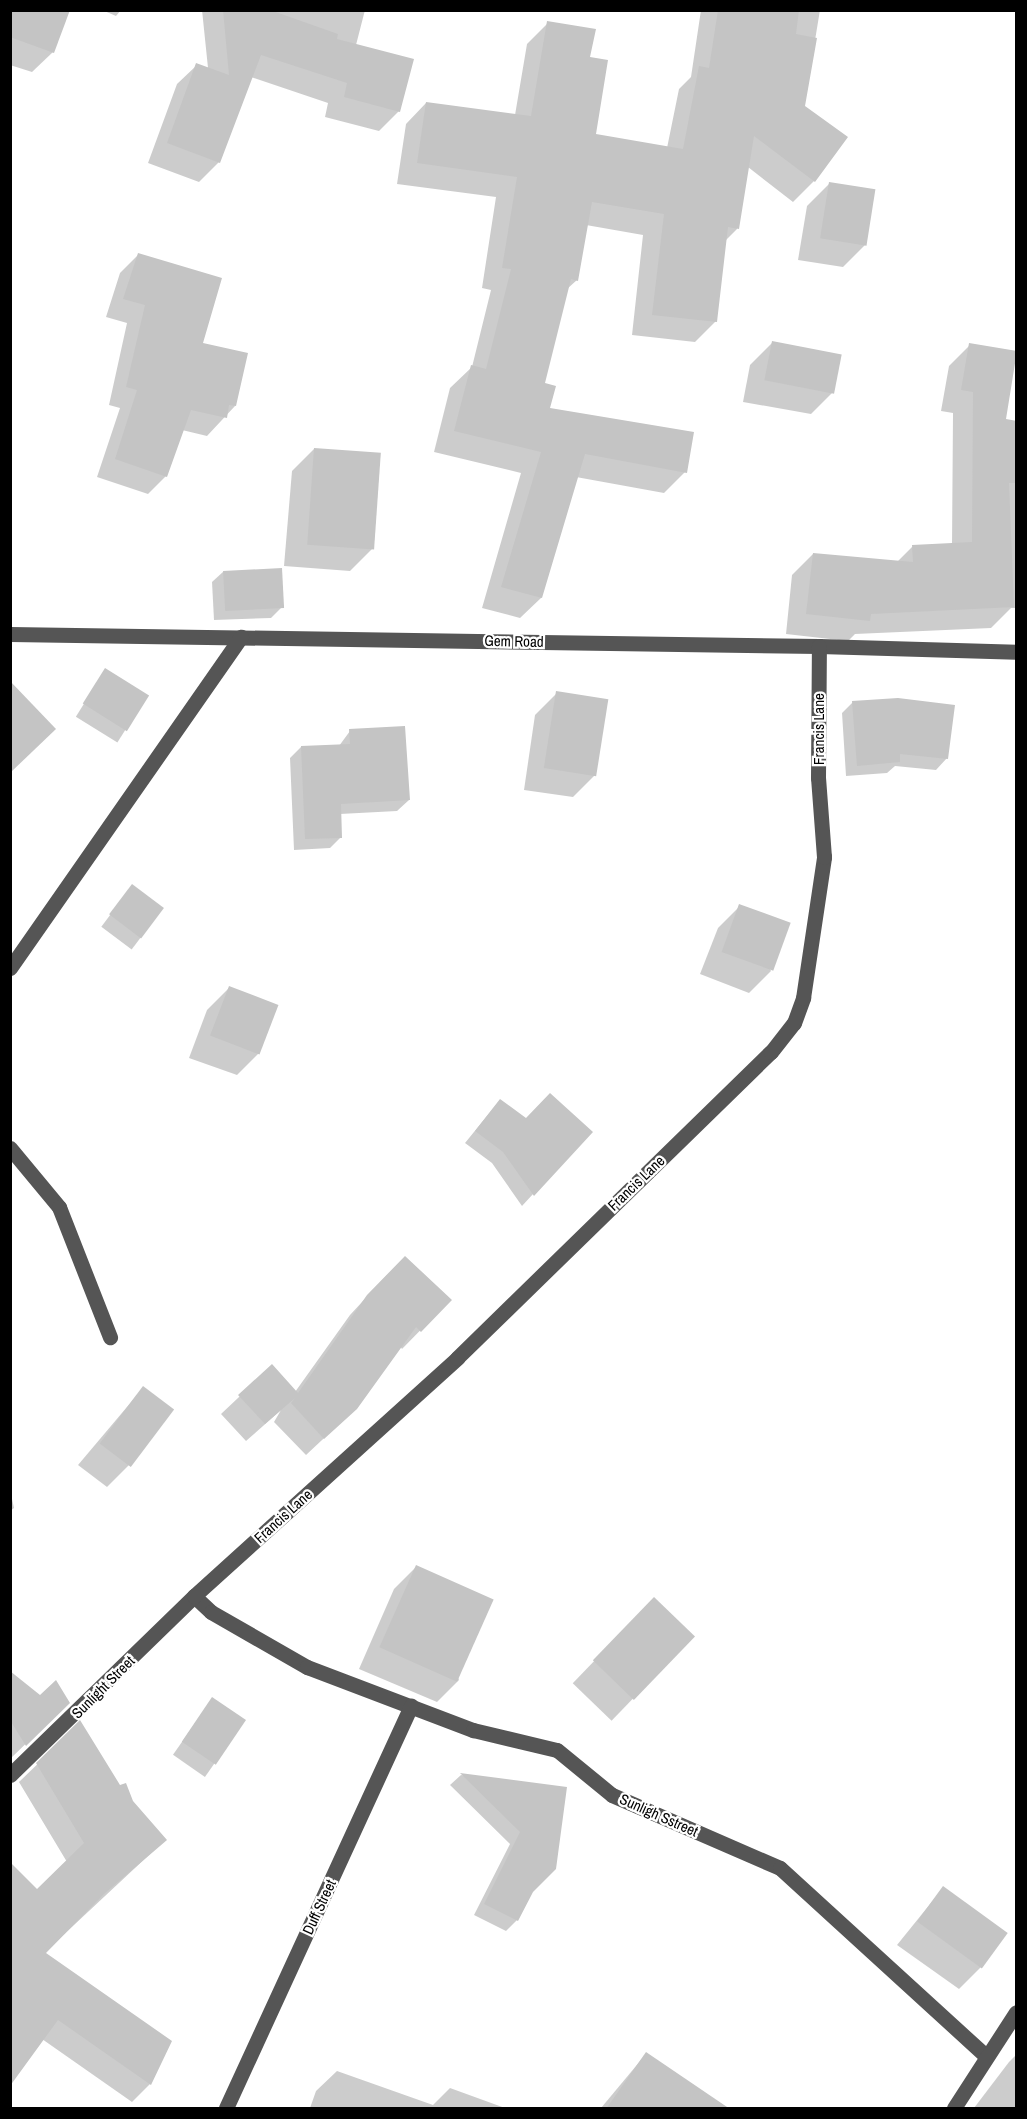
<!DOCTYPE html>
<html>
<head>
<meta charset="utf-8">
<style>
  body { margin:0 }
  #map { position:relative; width:1027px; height:2119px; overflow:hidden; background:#fff; font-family:"Archivo Narrow",sans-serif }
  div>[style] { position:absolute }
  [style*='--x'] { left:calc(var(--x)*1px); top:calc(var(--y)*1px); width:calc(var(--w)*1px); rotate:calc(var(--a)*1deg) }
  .shadow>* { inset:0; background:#0003; transform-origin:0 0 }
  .building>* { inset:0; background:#c4c4c4; transform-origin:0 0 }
  .minor>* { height:15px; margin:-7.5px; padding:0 7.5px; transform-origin:7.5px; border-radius:7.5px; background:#555 }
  span { translate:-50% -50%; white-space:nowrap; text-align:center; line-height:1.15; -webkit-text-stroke:4.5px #fff; paint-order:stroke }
  .street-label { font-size:15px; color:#000 }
  .frame { position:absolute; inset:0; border:12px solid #000; pointer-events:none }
</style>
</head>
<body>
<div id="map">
  <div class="shadow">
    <div style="clip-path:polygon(10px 10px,53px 52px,32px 72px,10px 65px)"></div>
    <div style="clip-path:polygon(102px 10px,121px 10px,116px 16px)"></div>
    <div style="clip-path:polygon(202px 10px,365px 10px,356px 45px,399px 111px,379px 131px,325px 117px,328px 103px,251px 77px,219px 162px,199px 182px,148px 163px,177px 84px,197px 65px,208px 68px)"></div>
    <div style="clip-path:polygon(701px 10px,820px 10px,804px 107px,814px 181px,793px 202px,748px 167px,737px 229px,725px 241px,716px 321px,695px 342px,632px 335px,643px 235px,586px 225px,577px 280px,567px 289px,543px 384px,549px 409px,685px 472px,664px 493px,576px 477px,541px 598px,520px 618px,482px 608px,521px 473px,434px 452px,450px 388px,472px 367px,491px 290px,482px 288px,496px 197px,397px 184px,406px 124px,426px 103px,515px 115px,527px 44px,548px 23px,588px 58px,594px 136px,667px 148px,679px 89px,691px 77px)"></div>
    <div style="clip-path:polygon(829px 184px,865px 245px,843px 267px,798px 260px,807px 206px)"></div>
    <div style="clip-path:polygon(138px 255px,201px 344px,235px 406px,207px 436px,182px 430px,166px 476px,148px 494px,97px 477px,120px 408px,109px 405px,127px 323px,106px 317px,120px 273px)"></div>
    <div style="clip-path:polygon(772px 343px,833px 392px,811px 414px,743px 402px,750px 365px)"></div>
    <div style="clip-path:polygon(970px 345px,1004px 423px,1016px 423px,1016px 608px,1011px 608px,991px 628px,855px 634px,848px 641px,786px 634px,792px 575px,813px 554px,897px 562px,912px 547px,952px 545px,953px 413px,941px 411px,949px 366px)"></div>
    <div style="clip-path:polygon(314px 449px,372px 549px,350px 571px,284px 566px,292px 471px)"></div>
    <div style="clip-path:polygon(224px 571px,282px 607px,271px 618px,214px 620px,212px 582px)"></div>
    <div style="left:105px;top:670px;width:49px;height:55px;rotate:32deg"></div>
    <div style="clip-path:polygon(557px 693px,596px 774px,573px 797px,524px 790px,535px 715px)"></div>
    <div style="clip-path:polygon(853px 702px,947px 758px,936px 770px,895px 766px,887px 773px,846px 776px,842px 713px)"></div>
    <div style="clip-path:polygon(350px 731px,409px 800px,397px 811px,340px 814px,341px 837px,330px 848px,294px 850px,290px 758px,301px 747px,339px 746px)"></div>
    <div style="left:132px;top:886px;width:38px;height:51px;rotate:37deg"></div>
    <div style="clip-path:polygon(740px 906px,771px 971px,749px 993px,700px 974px,718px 928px)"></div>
    <div style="clip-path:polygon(229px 988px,259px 1053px,237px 1075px,189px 1058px,207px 1010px)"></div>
    <div style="clip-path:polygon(500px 1100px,526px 1120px,590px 1132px,522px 1206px,492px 1163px,465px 1143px)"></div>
    <div style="clip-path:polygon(387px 1275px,450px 1300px,402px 1349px,400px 1346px,337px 1426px,306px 1455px,274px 1422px,281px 1410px,246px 1441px,221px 1414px,272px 1366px,295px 1392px,350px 1315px)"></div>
    <div style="clip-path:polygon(143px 1388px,129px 1465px,107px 1487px,78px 1465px)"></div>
    <div style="clip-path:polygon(10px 1490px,14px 1508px,10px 1511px)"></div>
    <div style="clip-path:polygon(416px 1567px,459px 1680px,437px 1702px,359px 1669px,394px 1589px)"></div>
    <div style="left:654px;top:1599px;width:54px;height:117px;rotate:44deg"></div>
    <div style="clip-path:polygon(10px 1673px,41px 1697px,68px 1703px,10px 1759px)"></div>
    <div style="left:212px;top:1699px;width:39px;height:68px;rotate:35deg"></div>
    <div style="clip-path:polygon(80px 1723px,119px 1787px,165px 1840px,44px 1953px,170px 2041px,150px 2084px,132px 2102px,42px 2039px,37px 1892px,67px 1862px,19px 1782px)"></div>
    <div style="clip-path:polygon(461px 1775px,565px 1789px,532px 1891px,517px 1920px,506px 1931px,474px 1915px,510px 1844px,450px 1785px)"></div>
    <div style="clip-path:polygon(943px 1888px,981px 1967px,959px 1989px,897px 1945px)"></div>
    <div style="clip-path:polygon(646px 2054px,727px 2108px,601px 2108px)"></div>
    <div style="clip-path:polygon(1016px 2055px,1016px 2108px,974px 2108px,1009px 2062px)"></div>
    <div style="clip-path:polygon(337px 2071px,433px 2105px,450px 2088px,505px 2108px,310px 2108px,316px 2091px)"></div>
  </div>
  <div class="building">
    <div style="clip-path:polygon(10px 10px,70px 10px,54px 53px,10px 37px)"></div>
    <div style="clip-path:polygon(223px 10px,270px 10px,338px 34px,337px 39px,414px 59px,400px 112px,344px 97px,347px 83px,261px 55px,220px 163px,167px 143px,196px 63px,229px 75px)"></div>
    <div style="clip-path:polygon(718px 10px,799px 10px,796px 34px,817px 38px,805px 106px,848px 137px,815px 182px,754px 136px,739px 229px,728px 227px,717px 322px,652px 315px,664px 214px,592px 202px,578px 281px,571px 279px,545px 383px,556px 386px,550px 408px,694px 432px,687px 473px,585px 454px,542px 598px,501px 587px,541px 452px,454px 431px,471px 365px,486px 369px,511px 269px,502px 268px,517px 177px,417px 163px,426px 102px,531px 116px,547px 21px,596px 29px,590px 57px,608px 60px,596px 134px,683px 149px,699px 66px,709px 68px)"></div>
    <div style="left:829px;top:182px;width:47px;height:57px;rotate:9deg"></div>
    <div style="clip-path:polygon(138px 253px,222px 278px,203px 343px,248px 353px,236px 406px,229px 405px,227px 418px,191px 410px,167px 477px,115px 459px,137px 390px,126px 387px,145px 305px,123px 299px)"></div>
    <div style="left:772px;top:341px;width:71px;height:40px;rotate:11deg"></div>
    <div style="clip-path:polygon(969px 343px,1017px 351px,1006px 419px,1017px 421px,1017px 483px,1009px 483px,1014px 607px,871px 614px,870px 621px,806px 614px,813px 553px,913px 562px,912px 545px,972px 542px,973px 392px,961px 390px)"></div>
    <div style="left:314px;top:448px;width:67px;height:97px;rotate:4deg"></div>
    <div style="left:282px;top:568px;width:40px;height:59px;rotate:87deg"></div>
    <div style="left:105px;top:668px;width:52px;height:42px;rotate:32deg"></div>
    <div style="clip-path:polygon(10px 681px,56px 729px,10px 773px)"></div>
    <div style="left:556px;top:691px;width:53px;height:78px;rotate:9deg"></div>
    <div style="clip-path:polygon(898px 698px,955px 705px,948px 759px,900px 754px,900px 762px,857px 766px,852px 701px)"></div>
    <div style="clip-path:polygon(405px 726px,410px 800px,341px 804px,342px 838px,305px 839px,301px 746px,350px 744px,349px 729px)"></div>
    <div style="left:132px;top:884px;width:40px;height:38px;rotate:37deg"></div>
    <div style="left:739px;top:904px;width:55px;height:51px;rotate:20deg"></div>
    <div style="left:229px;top:986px;width:53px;height:53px;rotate:21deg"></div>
    <div style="clip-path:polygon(550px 1093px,593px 1132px,534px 1196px,503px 1152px,475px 1131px,500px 1099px,526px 1118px)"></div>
    <div style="clip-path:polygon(405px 1256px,452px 1300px,421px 1332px,416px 1327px,357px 1409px,324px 1439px,291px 1403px,295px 1398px,265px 1424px,238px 1395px,272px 1364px,298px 1393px,367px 1295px)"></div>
    <div style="left:143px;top:1386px;width:39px;height:72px;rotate:37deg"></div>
    <div style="left:416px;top:1565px;width:85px;height:90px;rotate:24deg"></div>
    <div style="left:654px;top:1597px;width:57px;height:88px;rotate:44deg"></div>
    <div style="clip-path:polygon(10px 1671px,40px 1695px,56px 1680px,70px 1703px,26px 1746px,10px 1720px)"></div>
    <div style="left:212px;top:1697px;width:41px;height:54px;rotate:34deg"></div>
    <div style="clip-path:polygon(80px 1720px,120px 1785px,126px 1783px,133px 1801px,167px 1840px,104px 1894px,46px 1953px,172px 2041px,151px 2085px,58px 2020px,10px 2086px,10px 1862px,37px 1889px,84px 1843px,36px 1763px)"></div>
    <div style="clip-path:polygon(460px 1773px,567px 1787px,556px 1869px,533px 1892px,518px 1921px,484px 1904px,520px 1832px)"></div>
    <div style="left:943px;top:1886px;width:80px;height:44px;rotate:36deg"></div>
    <div style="clip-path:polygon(646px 2052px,730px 2109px,606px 2109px)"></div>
  </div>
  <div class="minor">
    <div style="--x:10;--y:634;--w:809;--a:0.85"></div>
    <div style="--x:819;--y:646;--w:197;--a:1.7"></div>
    <div style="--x:10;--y:968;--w:404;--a:-55.1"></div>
    <div style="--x:10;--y:1148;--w:77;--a:50.3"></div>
    <div style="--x:59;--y:1207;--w:140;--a:68.6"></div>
    <div style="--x:194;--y:1596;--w:23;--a:43"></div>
    <div style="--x:211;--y:1612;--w:111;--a:29.8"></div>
    <div style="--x:307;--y:1667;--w:178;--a:20.8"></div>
    <div style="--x:473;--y:1730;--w:86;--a:13.4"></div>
    <div style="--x:557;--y:1750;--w:71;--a:39.3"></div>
    <div style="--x:612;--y:1795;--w:183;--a:23.5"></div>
    <div style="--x:780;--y:1868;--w:279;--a:42.4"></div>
    <div style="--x:10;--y:1775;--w:257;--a:-44.2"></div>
    <div style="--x:194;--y:1596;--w:355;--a:-42.1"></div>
    <div style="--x:457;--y:1358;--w:438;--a:-44.3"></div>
    <div style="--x:771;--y:1052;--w:37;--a:-52"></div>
    <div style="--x:794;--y:1023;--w:27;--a:-70"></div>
    <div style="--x:803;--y:998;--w:143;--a:-81.5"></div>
    <div style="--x:824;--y:857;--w:79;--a:-94.3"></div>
    <div style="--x:818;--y:778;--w:132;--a:-89.6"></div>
    <div style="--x:226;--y:2108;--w:443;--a:-65.3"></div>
    <div style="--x:954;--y:2108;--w:114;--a:-57.1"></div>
  </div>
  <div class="street-label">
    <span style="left:514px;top:641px;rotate:1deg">Gem Road</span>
    <span style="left:819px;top:729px;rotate:-90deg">Francis Lane</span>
    <span style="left:636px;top:1183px;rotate:-44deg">Francis Lane</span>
    <span style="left:283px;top:1516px;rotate:-42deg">Francis Lane</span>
    <span style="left:103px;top:1687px;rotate:-45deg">Sunlight Street</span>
    <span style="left:659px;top:1815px;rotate:24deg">Sunligh Sstreet</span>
    <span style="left:319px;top:1907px;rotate:-65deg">Duff Street</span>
  </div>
  <div class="frame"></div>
</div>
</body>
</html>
